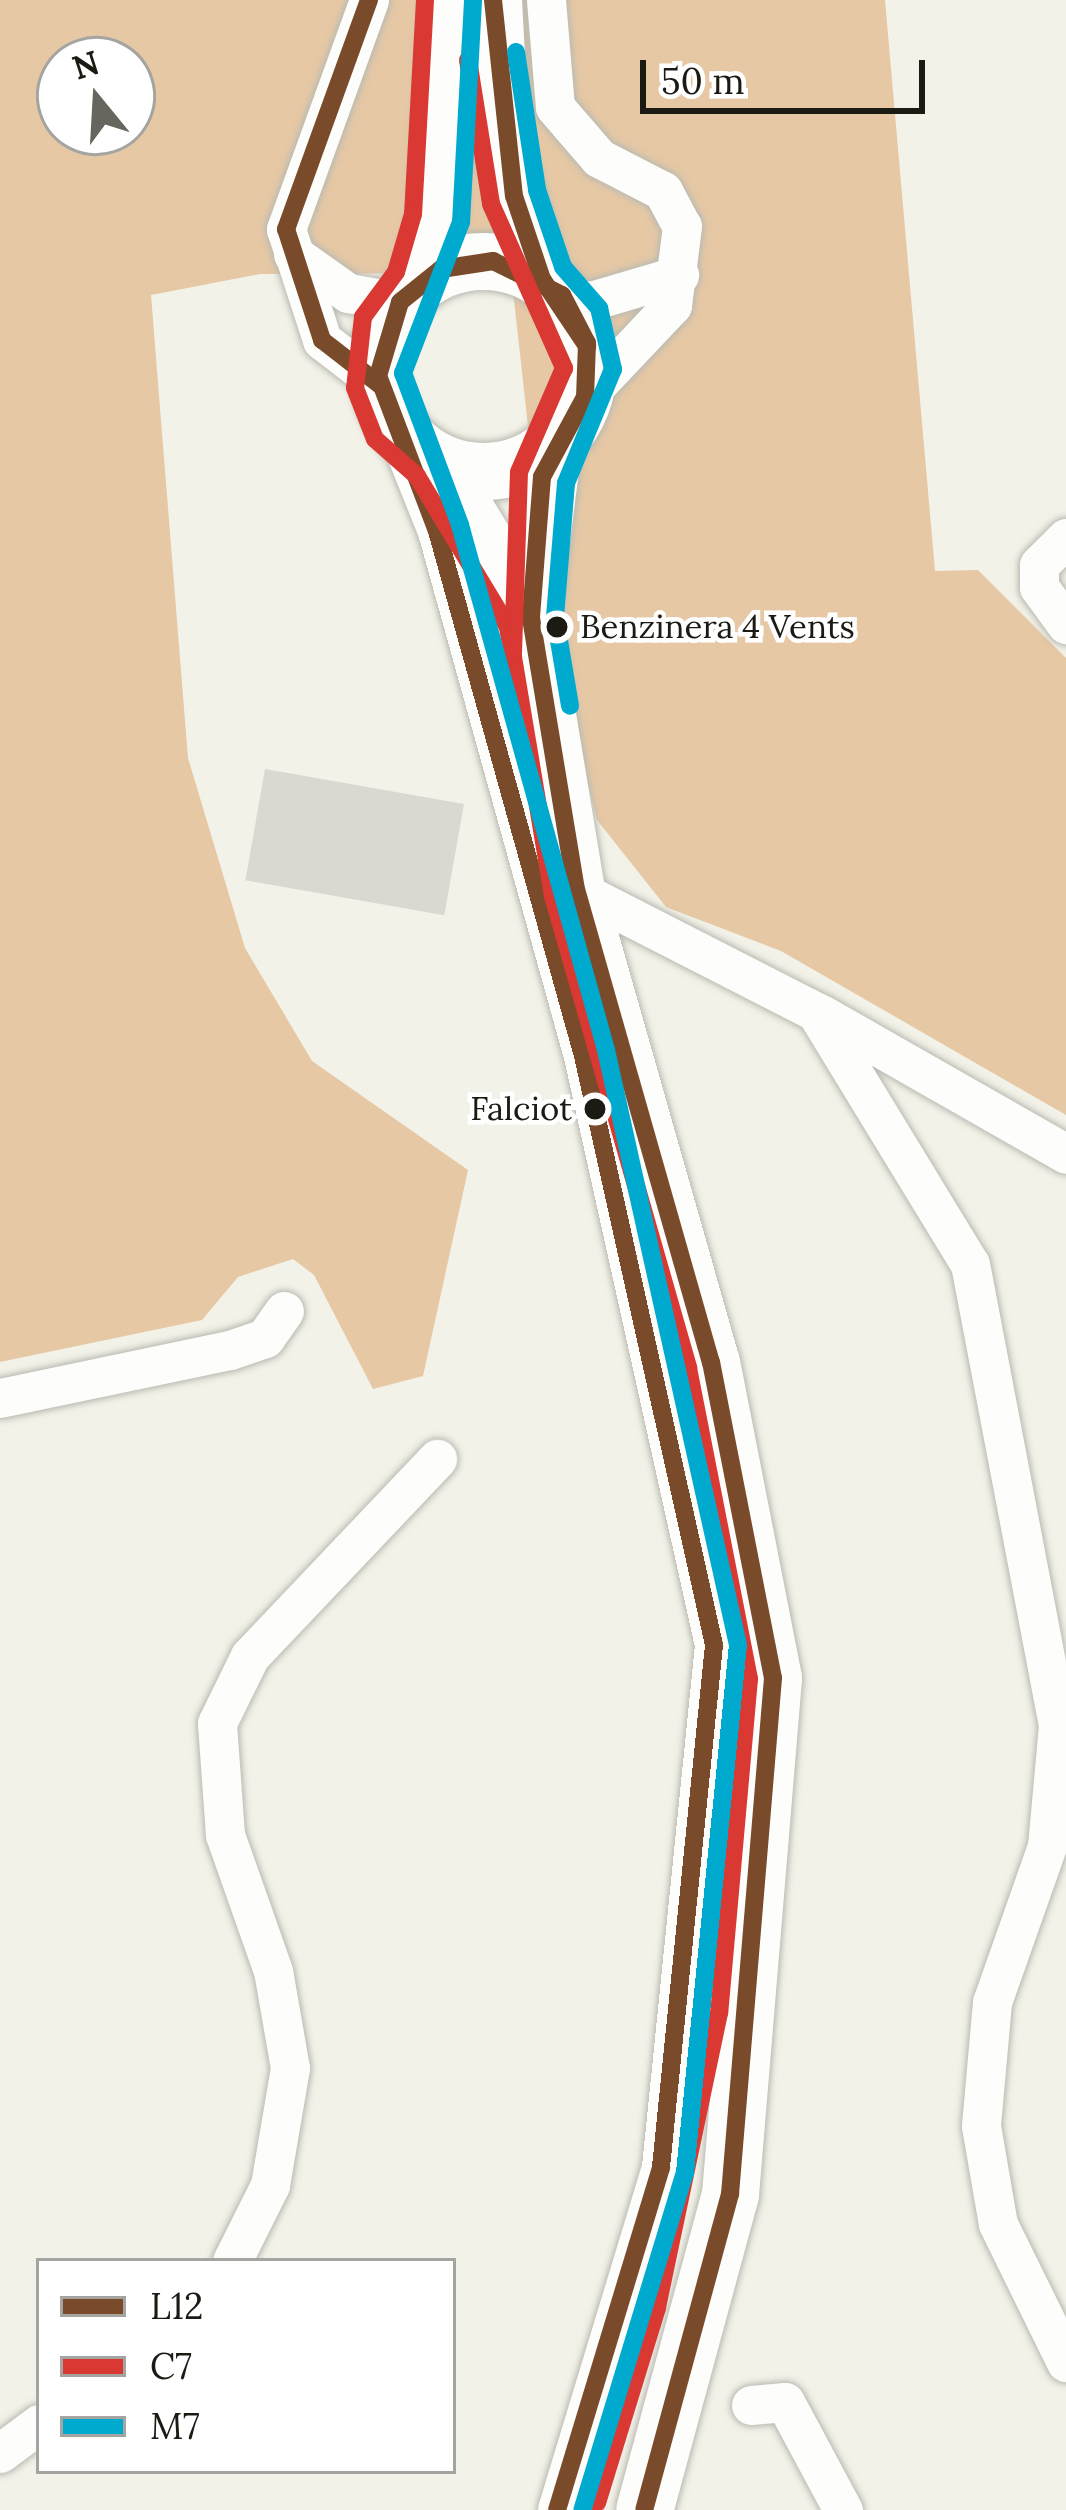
<!DOCTYPE html>
<html>
<head>
<meta charset="utf-8">
<style>
  body { margin:0 }
  #map { position:relative; width:1066px; height:2510px; overflow:hidden; background:#f2f2e8; font-family:Lora,serif }
  div>[style] { position:absolute }
  [style*='--x'] { left:calc(var(--x)*1px); top:calc(var(--y)*1px); width:calc(var(--w)*1px); rotate:calc(var(--a)*1deg) }
  .forest>* { inset:0; background:#e6c8a5 }
  .building>* { inset:0; background:#dad8d0; transform-origin:0 0 }
  .roads { filter:drop-shadow(0 0 3px #babab2) drop-shadow(0 0 3px #babab2) }
  .minor>* { height:39px; margin:-19.5px; padding:0 19.5px; transform-origin:19.5px; border-radius:19.5px; background:#fdfdfc }
  .secondary>* { height:57px; margin:-28.5px; padding:0 28.5px; transform-origin:28.5px; border-radius:28.5px; background:#fdfdfc }
  .secondary>.ring { margin:-28.5px; padding:0; box-sizing:content-box; background:none; border:57px solid #fdfdfc; border-radius:50% }
  .bus-1>* { height:18px; margin:-9px; padding:0 9px; transform-origin:9px; border-radius:9px; background:#7a4b2a }
  .bus-2>* { height:18px; margin:-9px; padding:0 9px; transform-origin:9px; border-radius:9px; background:#da3832 }
  .bus-3>* { height:18px; margin:-9px; padding:0 9px; transform-origin:9px; border-radius:9px; background:#00a9ce }
  .dots>* { width:33px; height:33px; translate:-50% -50%; box-sizing:border-box; border:6px solid #fff; border-radius:50% }
  span { translate:-50% -50%; white-space:nowrap; text-align:center; line-height:1.15; -webkit-text-stroke:9px #fff; paint-order:stroke }
  .bus-label { font-size:33px; color:#1b1b14 }
  .left { translate:0 -50%; text-align:left }
  .right { translate:-100% -50%; text-align:right }
  .legend { position:absolute; left:36px; top:2258px; width:420px; height:216px; box-sizing:border-box; background:#fff; border:3px solid #a4a4a1; margin:0; padding:15px 21px; list-style:none; font-size:36px; color:#1b1b14 }
  .legend li { display:flex; align-items:center; gap:24px; height:60px }
  .legend b { width:60px; border:3px solid #a4a4a1 }
  .north { position:absolute; left:36px; top:36px; width:120px; height:120px; box-sizing:border-box; background:#fff; border:3px solid #a4a4a1; border-radius:50%; rotate:342deg; font-size:33px; font-weight:700; line-height:48px; text-align:center; color:#1b1b14 }
  .north::after { content:''; display:block; margin:auto; width:42px; height:54px; background:#66665e; clip-path:polygon(50% 0,100% 100%,50% 72%,0 100%) }
  .scale { position:absolute; left:640px; top:60px; width:285px; height:54px; box-sizing:border-box; border:6px solid #1b1b14; border-top:0; padding-left:15px; font-size:36px; line-height:42px; white-space:nowrap; color:#1b1b14; -webkit-text-stroke:9px #fff; paint-order:stroke }
</style>
</head>
<body>
<div id="map">
  <div class="forest">
    <div style="clip-path:polygon(evenodd,0 0,885px 0,935px 571px,978px 570px,1066px 658px,1066px 1115px,781px 951px,666px 907px,597px 820px,551px 633px,511px 273px,260px 274px,151px 295px,188px 758px,245px 948px,312px 1061px,468px 1170px,423px 1376px,373px 1389px,314px 1275px,293px 1259px,238px 1277px,202px 1320px,0 1362px,0 0,60px 60px,132px 60px,132px 132px,60px 132px,60px 60px)"></div>
  </div>
  <div class="building">
    <div style="left:265px;top:769px;width:202px;height:113px;rotate:10deg"></div>
  </div>
  <div class="roads">
    <div class="minor">
      <div style="--x:369;--y:0;--w:244;--a:109.9"></div>
      <div style="--x:286;--y:229;--w:117;--a:72"></div>
      <div style="--x:322;--y:340;--w:72;--a:37.7"></div>
      <div style="--x:546;--y:0;--w:107;--a:85.2"></div>
      <div style="--x:555;--y:107;--w:67;--a:49.2"></div>
      <div style="--x:599;--y:158;--w:72;--a:27.3"></div>
      <div style="--x:663;--y:191;--w:40;--a:62"></div>
      <div style="--x:682;--y:226;--w:80;--a:97.2"></div>
      <div style="--x:672;--y:305;--w:127;--a:133.4"></div>
      <div style="--x:293;--y:254;--w:67;--a:35.3"></div>
      <div style="--x:348;--y:293;--w:53;--a:9.8"></div>
      <div style="--x:562;--y:295;--w:30;--a:12"></div>
      <div style="--x:591;--y:301;--w:92;--a:-16.5"></div>
      <div style="--x:395;--y:426;--w:113;--a:68.2"></div>
      <div style="--x:437;--y:531;--w:545;--a:74.46"></div>
      <div style="--x:583;--y:1056;--w:603;--a:77.46"></div>
      <div style="--x:714;--y:1645;--w:525;--a:95.8"></div>
      <div style="--x:661;--y:2167;--w:358;--a:106.9"></div>
      <div style="--x:1066;--y:538;--w:38;--a:135"></div>
      <div style="--x:1039;--y:565;--w:22;--a:90"></div>
      <div style="--x:1039;--y:587;--w:46;--a:53.9"></div>
      <div style="--x:576;--y:889;--w:270;--a:27.1"></div>
      <div style="--x:816;--y:1012;--w:295;--a:58.6"></div>
      <div style="--x:970;--y:1264;--w:469;--a:79.2"></div>
      <div style="--x:1058;--y:1725;--w:121;--a:95.2"></div>
      <div style="--x:1047;--y:1846;--w:165;--a:109.4"></div>
      <div style="--x:992;--y:2002;--w:124;--a:95.1"></div>
      <div style="--x:981;--y:2126;--w:99;--a:80.2"></div>
      <div style="--x:998;--y:2224;--w:154;--a:63.8"></div>
      <div style="--x:821;--y:1014;--w:282;--a:29.7"></div>
      <div style="--x:0;--y:1398;--w:235;--a:-11.8"></div>
      <div style="--x:230;--y:1350;--w:37;--a:-19"></div>
      <div style="--x:265;--y:1338;--w:33;--a:-55"></div>
      <div style="--x:232;--y:2261;--w:85;--a:-63.4"></div>
      <div style="--x:270;--y:2185;--w:119;--a:-80.3"></div>
      <div style="--x:290;--y:2068;--w:98;--a:-99.9"></div>
      <div style="--x:273;--y:1971;--w:144;--a:-109.4"></div>
      <div style="--x:225;--y:1835;--w:112;--a:-94.1"></div>
      <div style="--x:217;--y:1723;--w:75;--a:-63.8"></div>
      <div style="--x:250;--y:1656;--w:272;--a:-46.5"></div>
      <div style="--x:751;--y:2405;--w:34;--a:-5"></div>
      <div style="--x:785;--y:2402;--w:123;--a:61.8"></div>
      <div style="--x:0;--y:2453;--w:49;--a:-36.6"></div>
    </div>
    <div class="secondary">
      <div style="--x:493;--y:0;--w:146;--a:86.9"></div>
      <div style="--x:501;--y:146;--w:139;--a:72.9"></div>
      <div class="ring" style="left:378px;top:261px;width:153px;height:153px"></div>
      <div style="--x:418;--y:283;--w:68;--a:-73.7"></div>
      <div style="--x:437;--y:218;--w:218;--a:-86.8"></div>
      <div style="--x:553;--y:445;--w:174;--a:97.2"></div>
      <div style="--x:531;--y:618;--w:275;--a:80.6"></div>
      <div style="--x:576;--y:889;--w:492;--a:74.1"></div>
      <div style="--x:711;--y:1362;--w:322;--a:78.9"></div>
      <div style="--x:773;--y:1678;--w:518;--a:94.76"></div>
      <div style="--x:730;--y:2194;--w:327;--a:105.2"></div>
      <div style="--x:435;--y:460;--w:185;--a:58.7"></div>
    </div>
  </div>
  <div class="bus-1">
    <div style="--x:369;--y:0;--w:244;--a:109.9"></div>
    <div style="--x:286;--y:229;--w:117;--a:72"></div>
    <div style="--x:322;--y:340;--w:72;--a:37.7"></div>
    <div style="--x:493;--y:0;--w:197;--a:83.9"></div>
    <div style="--x:514;--y:196;--w:88;--a:71.4"></div>
    <div style="--x:542;--y:279;--w:81;--a:56.1"></div>
    <div style="--x:557;--y:2510;--w:358;--a:-73.1"></div>
    <div style="--x:661;--y:2167;--w:525;--a:-84.2"></div>
    <div style="--x:714;--y:1645;--w:603;--a:-102.54"></div>
    <div style="--x:583;--y:1056;--w:545;--a:-105.54"></div>
    <div style="--x:437;--y:531;--w:166;--a:-110.8"></div>
    <div style="--x:378;--y:376;--w:77;--a:-73.4"></div>
    <div style="--x:400;--y:302;--w:53;--a:-38.8"></div>
    <div style="--x:441;--y:269;--w:53;--a:-8.7"></div>
    <div style="--x:493;--y:261;--w:77;--a:26.2"></div>
    <div style="--x:562;--y:295;--w:54;--a:62.5"></div>
    <div style="--x:587;--y:343;--w:54;--a:92.1"></div>
    <div style="--x:585;--y:397;--w:91;--a:118.3"></div>
    <div style="--x:542;--y:477;--w:141;--a:94.5"></div>
    <div style="--x:531;--y:618;--w:275;--a:80.6"></div>
    <div style="--x:576;--y:889;--w:492;--a:74.1"></div>
    <div style="--x:711;--y:1362;--w:322;--a:78.9"></div>
    <div style="--x:773;--y:1678;--w:518;--a:94.76"></div>
    <div style="--x:730;--y:2194;--w:327;--a:105.2"></div>
  </div>
  <div class="bus-2">
    <div style="--x:425;--y:0;--w:214;--a:93.2"></div>
    <div style="--x:413;--y:214;--w:60;--a:106.3"></div>
    <div style="--x:396;--y:272;--w:56;--a:126.3"></div>
    <div style="--x:363;--y:317;--w:71;--a:96.4"></div>
    <div style="--x:355;--y:388;--w:55;--a:68.6"></div>
    <div style="--x:375;--y:439;--w:56;--a:41.4"></div>
    <div style="--x:417;--y:476;--w:176;--a:58.9"></div>
    <div style="--x:508;--y:627;--w:273;--a:80.5"></div>
    <div style="--x:553;--y:896;--w:491;--a:74"></div>
    <div style="--x:688;--y:1368;--w:317;--a:78.9"></div>
    <div style="--x:749;--y:1679;--w:335;--a:95.1"></div>
    <div style="--x:719;--y:2013;--w:301;--a:101.9"></div>
    <div style="--x:657;--y:2308;--w:204;--a:107.1"></div>
    <div style="--x:468;--y:60;--w:146;--a:80.9"></div>
    <div style="--x:491;--y:204;--w:180;--a:66"></div>
    <div style="--x:564;--y:368;--w:113;--a:113.4"></div>
    <div style="--x:519;--y:472;--w:184;--a:91.9"></div>
  </div>
  <div class="bus-3">
    <div style="--x:473;--y:1;--w:221;--a:93.1"></div>
    <div style="--x:461;--y:222;--w:162;--a:111"></div>
    <div style="--x:403;--y:373;--w:162;--a:69.4"></div>
    <div style="--x:460;--y:525;--w:545;--a:74.46"></div>
    <div style="--x:606;--y:1050;--w:609;--a:77.49"></div>
    <div style="--x:738;--y:1645;--w:530;--a:95.74"></div>
    <div style="--x:685;--y:2172;--w:353;--a:106.9"></div>
    <div style="--x:516;--y:52;--w:140;--a:81.3"></div>
    <div style="--x:537;--y:190;--w:81;--a:71.3"></div>
    <div style="--x:563;--y:267;--w:55;--a:48.7"></div>
    <div style="--x:599;--y:308;--w:63;--a:77.1"></div>
    <div style="--x:613;--y:369;--w:123;--a:112.4"></div>
    <div style="--x:566;--y:483;--w:134;--a:94.7"></div>
    <div style="--x:555;--y:617;--w:90;--a:80.4"></div>
  </div>
  <div class="dots">
    <div style="left:557px;top:627px;background:#1b1b14"></div>
    <div style="left:595px;top:1109px;background:#1b1b14"></div>
  </div>
  <div class="bus-label">
    <span class="left" style="left:580px;top:627px">Benzinera 4 Vents</span>
    <span class="right" style="left:572px;top:1109px">Falciot</span>
  </div>
  <ul class="legend">
  <li><b style="height:15px;background:#7a4b2a"></b>L12</li>
  <li><b style="height:15px;background:#da3832"></b>C7</li>
  <li><b style="height:15px;background:#00a9ce"></b>M7</li>
  </ul>
  <div class="north">N</div>
  <div class="scale">50 m</div>
</div>
</body>
</html>
